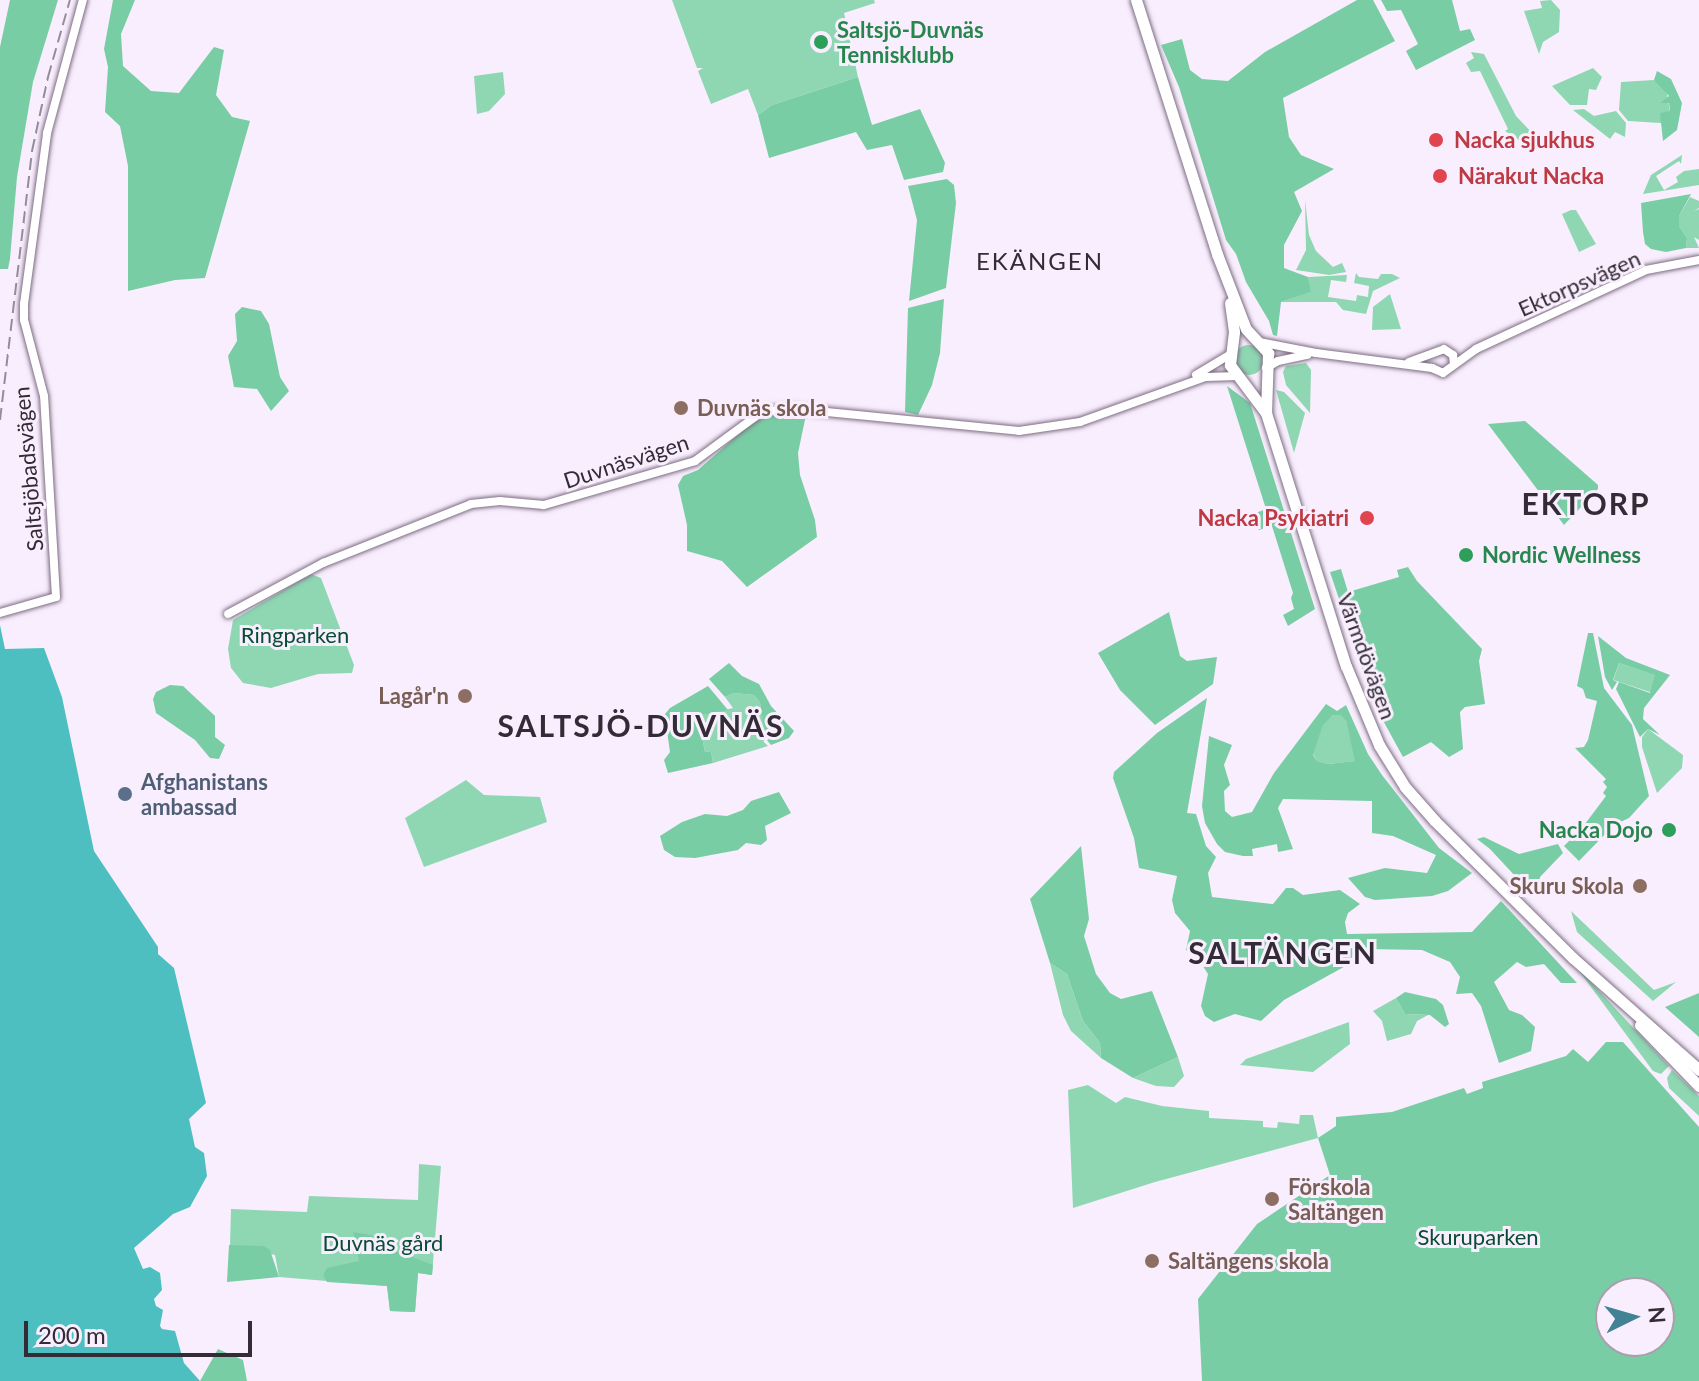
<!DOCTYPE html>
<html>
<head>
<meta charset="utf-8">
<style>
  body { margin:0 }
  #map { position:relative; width:1699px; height:1381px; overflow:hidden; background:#f9eefd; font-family:Lato,sans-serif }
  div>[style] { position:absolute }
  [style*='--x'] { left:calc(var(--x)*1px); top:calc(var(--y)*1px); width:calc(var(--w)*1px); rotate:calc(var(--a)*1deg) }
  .green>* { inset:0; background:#8ed7b2; transform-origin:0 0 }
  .round { border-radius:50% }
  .forest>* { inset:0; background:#79cda4 }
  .water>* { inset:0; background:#4ebfc0 }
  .roads { filter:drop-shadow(0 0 2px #7d6d83) drop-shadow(0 0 2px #7d6d83) }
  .minor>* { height:8px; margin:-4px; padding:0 4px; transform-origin:4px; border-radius:4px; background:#fff }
  .major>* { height:11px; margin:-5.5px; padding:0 5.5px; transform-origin:5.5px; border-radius:5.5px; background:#fff }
  .rail>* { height:2px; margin-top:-1px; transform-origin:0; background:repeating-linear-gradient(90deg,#958c99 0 12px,transparent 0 18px) }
  .dots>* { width:22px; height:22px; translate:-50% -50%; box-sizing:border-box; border:4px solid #f9eefd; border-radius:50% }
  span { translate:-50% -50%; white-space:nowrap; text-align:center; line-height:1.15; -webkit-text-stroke:6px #f9eefd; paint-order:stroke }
  .leisure-label { font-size:22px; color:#27864d; font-weight:700 }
  .left { translate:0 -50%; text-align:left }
  .right { translate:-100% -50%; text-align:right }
  .health-label { font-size:22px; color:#be3a42; font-weight:700 }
  .street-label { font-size:22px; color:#332c36 }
  .education-label { font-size:22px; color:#785e54; font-weight:700 }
  .park-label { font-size:22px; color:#074d33 }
  .service-label { font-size:22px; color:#4e5e75; font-weight:700 }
  .neighbourhood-label { font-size:24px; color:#332c36; letter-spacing:2px }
  .district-label { font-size:30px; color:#332c36; font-weight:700; letter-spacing:2px }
  .north { position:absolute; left:1595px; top:1277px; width:80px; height:80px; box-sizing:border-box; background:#f9eefd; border:2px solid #aaa0ad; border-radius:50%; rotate:85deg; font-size:22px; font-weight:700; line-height:32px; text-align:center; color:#332c36 }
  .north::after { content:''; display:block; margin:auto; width:28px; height:36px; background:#418295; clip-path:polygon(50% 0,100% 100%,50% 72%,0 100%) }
  .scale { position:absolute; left:24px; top:1321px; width:228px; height:36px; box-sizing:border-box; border:4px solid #332c36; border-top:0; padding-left:10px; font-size:24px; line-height:28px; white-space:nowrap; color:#332c36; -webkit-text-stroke:6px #f9eefd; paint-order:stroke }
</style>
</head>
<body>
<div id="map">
  <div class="green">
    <div style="clip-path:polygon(672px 0,874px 0,875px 3px,844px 13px,858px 77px,772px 105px,758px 115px,748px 89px,711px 104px,698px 71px,703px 68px,697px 68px)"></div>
    <div style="clip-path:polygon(1551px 0,1560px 10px,1559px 32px,1543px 42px,1539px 54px,1524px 11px,1542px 8px,1540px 1px)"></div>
    <div style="clip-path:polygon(1471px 52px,1484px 54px,1516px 116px,1537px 138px,1530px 147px,1505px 131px,1508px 129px,1480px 71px,1471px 72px,1466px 63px,1474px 58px)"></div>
    <div style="clip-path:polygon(1593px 68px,1602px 77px,1596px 90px,1589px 89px,1587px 105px,1570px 105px,1552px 86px)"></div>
    <div style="clip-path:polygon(503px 72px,505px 94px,489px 111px,477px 114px,474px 76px)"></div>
    <div style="clip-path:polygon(1654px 80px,1666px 88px,1670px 112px,1661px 123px,1628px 121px,1619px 110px,1621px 82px)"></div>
    <div style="clip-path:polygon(1584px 109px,1594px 116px,1616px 111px,1626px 123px,1625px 137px,1615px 132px,1610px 139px,1573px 110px)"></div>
    <div style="clip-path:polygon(1682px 155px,1681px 164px,1679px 161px,1656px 176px,1664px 190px,1678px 182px,1676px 177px,1684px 171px,1699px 169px,1699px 185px,1643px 194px,1651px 175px)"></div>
    <div style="clip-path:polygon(1690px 197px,1699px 201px,1699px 208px,1694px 211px,1699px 209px,1699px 240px,1694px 237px,1699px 248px,1686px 248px,1687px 238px,1679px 226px,1679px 216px)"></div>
    <div style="clip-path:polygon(1305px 200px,1309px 235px,1316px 251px,1333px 267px,1342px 263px,1346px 272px,1329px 275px,1296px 270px,1306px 250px)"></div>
    <div style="clip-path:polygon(1571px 210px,1576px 210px,1596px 244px,1579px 252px,1562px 214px)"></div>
    <div style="clip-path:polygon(1356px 273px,1359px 277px,1378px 279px,1381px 274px,1392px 274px,1400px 278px,1373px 291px,1366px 314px,1343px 310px,1336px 302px,1281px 302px,1310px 292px,1308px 277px,1347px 275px,1346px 282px,1331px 280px,1328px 297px,1356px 301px,1357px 295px,1368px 297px,1369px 286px,1354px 283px)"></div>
    <div style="clip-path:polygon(1390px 294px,1401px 329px,1372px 330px,1373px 307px)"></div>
    <div class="round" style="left:1234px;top:345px;width:30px;height:30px"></div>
    <div style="clip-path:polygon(1306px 363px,1311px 370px,1310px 413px,1286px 385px,1283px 372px,1286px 366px)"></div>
    <div style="clip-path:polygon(1276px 390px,1284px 392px,1305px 413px,1294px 453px)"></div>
    <div style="clip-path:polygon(311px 574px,321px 578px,354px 665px,352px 673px,318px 674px,271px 688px,243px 683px,231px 668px,228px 649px,233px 620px)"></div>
    <div style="left:1619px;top:663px;width:39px;height:18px;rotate:18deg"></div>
    <div style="clip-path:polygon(734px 693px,754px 695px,760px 703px,767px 739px,763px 741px,768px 746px,713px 763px,711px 751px,705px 752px,698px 716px,733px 708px,725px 697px)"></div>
    <div style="clip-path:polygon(1333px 715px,1342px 715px,1346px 721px,1356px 761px,1328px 764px,1317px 761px,1313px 754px,1323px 724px)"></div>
    <div style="clip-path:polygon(1648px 729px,1683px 755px,1682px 768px,1657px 793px,1642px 747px,1642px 737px)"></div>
    <div style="clip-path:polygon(466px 780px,484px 795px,540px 797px,547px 822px,424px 867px,405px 818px)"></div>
    <div style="clip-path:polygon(1571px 911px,1654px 990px,1676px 982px,1653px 1001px,1577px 932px)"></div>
    <div style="clip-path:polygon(1050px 963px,1067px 974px,1083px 1021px,1100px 1043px,1101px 1058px,1071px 1031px,1063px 1015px)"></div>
    <div style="clip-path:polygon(1574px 964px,1669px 1066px,1661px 1074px,1653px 1071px)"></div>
    <div style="clip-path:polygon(1396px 998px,1405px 1014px,1428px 1015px,1417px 1021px,1411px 1034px,1387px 1041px,1382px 1021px,1373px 1011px)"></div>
    <div style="clip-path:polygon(1349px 1022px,1350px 1044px,1313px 1072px,1240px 1065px,1246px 1059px)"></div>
    <div style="clip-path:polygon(1178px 1057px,1184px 1076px,1174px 1087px,1156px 1086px,1133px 1078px)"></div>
    <div style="clip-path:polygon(1672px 1070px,1699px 1096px,1699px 1116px,1669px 1088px,1667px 1078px)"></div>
    <div style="clip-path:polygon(1088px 1085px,1116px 1103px,1125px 1097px,1162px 1106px,1209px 1111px,1209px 1118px,1263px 1121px,1263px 1127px,1277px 1128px,1278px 1122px,1299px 1124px,1300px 1115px,1313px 1115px,1318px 1138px,1155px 1182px,1073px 1208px,1068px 1090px)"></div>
    <div style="clip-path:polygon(419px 1164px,441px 1166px,432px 1275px,418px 1273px,415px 1312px,390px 1311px,387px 1286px,279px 1277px,275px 1255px,230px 1245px,231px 1209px,307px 1212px,309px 1196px,418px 1200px)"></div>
  </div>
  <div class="forest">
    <div style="clip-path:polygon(10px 0,58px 0,33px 82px,17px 177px,10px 259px,8px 269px,0 269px,0 47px)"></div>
    <div style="clip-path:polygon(113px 0,135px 0,121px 34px,123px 66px,151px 91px,179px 93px,214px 47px,224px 50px,216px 95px,232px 117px,250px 121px,205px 278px,175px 280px,128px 291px,128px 166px,120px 126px,105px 112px,108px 67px,104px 49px)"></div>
    <div style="clip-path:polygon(1357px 0,1373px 0,1395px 41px,1283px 98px,1289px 137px,1301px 155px,1334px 169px,1294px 192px,1302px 211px,1284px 245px,1284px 268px,1308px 277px,1311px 292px,1281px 302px,1277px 336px,1273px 335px,1269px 321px,1246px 282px,1236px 254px,1226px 240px,1179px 87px,1161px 45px,1182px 39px,1190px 70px,1202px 79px,1228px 81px,1265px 52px)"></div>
    <div style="clip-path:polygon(1381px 0,1452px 0,1460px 31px,1470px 29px,1475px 40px,1416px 70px,1406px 51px,1418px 44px,1401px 10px,1387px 11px)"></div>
    <div style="clip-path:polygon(1657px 71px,1671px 79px,1682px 103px,1677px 130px,1663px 141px,1660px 113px,1670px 111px,1669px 103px,1660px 103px,1669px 96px,1654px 80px)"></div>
    <div style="clip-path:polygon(858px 77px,872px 125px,920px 109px,945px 163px,943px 172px,904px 180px,892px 145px,867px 150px,856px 132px,769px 158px,758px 115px,772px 105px)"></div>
    <div style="clip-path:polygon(947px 179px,954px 185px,956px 203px,946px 288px,909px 301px,917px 220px,908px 186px)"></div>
    <div style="clip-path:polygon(1691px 194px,1679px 216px,1679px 226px,1687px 238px,1686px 248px,1666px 252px,1651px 249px,1645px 244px,1643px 232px,1641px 203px)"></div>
    <div style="clip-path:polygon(944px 299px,940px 353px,932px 385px,918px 415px,905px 412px,908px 308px)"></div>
    <div style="clip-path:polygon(242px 307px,261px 311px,269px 324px,280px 377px,289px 391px,271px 411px,257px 389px,234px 387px,228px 356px,237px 341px,235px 314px)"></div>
    <div style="clip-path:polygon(1227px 386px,1250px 403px,1315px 609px,1288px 626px,1283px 615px,1294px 609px,1291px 598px,1293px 593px,1272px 526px,1259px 530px,1253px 514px,1266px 509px)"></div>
    <div style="clip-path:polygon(784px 412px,806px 415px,798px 453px,800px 475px,815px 520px,817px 537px,747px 587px,722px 561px,687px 551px,687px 525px,678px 485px,683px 476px,698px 470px,748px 426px,768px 415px)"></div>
    <div style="clip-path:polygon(1525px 421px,1598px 485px,1598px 489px,1564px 525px,1488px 424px)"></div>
    <div style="clip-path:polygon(1408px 567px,1417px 581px,1482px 649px,1479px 661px,1485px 704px,1465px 707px,1460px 712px,1463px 749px,1449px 757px,1431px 742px,1403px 757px,1374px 704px,1330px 572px,1341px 569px,1348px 592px,1399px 577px,1397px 570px)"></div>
    <div style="clip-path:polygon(1169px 612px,1180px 656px,1187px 661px,1217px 657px,1213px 684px,1155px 725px,1120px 690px,1098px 653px)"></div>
    <div style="clip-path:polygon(1588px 633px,1593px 633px,1604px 688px,1632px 725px,1649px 796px,1629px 818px,1614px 825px,1579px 861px,1564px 846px,1572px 838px,1570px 831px,1576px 835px,1582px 828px,1606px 796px,1603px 793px,1607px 787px,1603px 782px,1606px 779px,1575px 748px,1584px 747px,1588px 740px,1597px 701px,1586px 698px,1583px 689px,1577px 686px)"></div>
    <div style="clip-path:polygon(1598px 636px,1626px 658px,1670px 675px,1644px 708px,1643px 719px,1660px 735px,1648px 729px,1640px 737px,1616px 689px,1619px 682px,1650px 693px,1655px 675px,1619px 663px,1613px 680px,1617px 682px,1612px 690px,1605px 677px)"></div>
    <div style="clip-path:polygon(729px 663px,742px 676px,759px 684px,771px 706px,794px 731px,789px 738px,771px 745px,766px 739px,760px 703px,754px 695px,734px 693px,725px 697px,709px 679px)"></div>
    <div style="clip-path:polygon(170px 685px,183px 686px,215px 716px,215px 737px,225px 745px,219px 759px,210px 758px,195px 740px,156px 713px,153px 699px,156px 692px)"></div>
    <div style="clip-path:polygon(708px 686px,728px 710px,698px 716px,705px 752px,711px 751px,713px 763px,668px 773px,664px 760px,670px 752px,667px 731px,660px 720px,670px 708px)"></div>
    <div style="clip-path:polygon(1207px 698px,1187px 813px,1196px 814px,1206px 846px,1216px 857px,1208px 873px,1212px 897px,1273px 904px,1286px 888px,1293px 888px,1303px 895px,1340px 890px,1360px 904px,1348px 913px,1345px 922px,1347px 934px,1472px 932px,1501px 901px,1577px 983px,1561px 983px,1544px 964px,1526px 967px,1517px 962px,1494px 982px,1509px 1010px,1522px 1015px,1535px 1027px,1531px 1051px,1499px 1063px,1481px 1006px,1472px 993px,1456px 994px,1460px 977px,1450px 962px,1422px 950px,1366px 949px,1354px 953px,1351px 963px,1284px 1000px,1261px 1021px,1235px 1014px,1214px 1022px,1205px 1016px,1201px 1006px,1208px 974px,1195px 954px,1186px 950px,1190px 931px,1175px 913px,1172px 900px,1177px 876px,1139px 868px,1134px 838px,1113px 778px,1114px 772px,1157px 733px)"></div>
    <div style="clip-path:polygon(evenodd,1326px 704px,1337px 711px,1346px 705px,1368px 754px,1382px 775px,1439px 848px,1472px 873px,1448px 891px,1432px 896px,1375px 900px,1365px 897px,1348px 878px,1385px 868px,1427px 873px,1436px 855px,1393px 836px,1372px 833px,1372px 801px,1283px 799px,1278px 808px,1293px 849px,1278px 852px,1277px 844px,1252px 849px,1253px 856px,1243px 856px,1225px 852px,1217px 844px,1205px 823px,1202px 806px,1209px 736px,1232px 745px,1224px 765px,1230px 785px,1224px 791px,1225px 811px,1232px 817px,1252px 812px,1274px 773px,1326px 704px,1333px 715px,1341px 715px,1346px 721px,1355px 761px,1328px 764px,1317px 761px,1313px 755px,1323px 725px,1333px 715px)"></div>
    <div style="clip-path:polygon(779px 792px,791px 813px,765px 826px,767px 840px,761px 845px,746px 843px,738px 850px,695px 858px,675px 857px,664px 850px,660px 836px,682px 822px,705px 814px,727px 816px,743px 810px,751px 801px)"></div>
    <div style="clip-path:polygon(1484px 837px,1519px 854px,1558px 844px,1563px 853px,1540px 877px,1539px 886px,1530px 892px,1490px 849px,1477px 839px)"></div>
    <div style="clip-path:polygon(1081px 846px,1089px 919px,1084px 936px,1096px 974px,1110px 993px,1121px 999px,1152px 991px,1178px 1057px,1133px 1078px,1101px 1058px,1100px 1043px,1083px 1021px,1067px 974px,1050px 963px,1030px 899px)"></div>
    <div style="clip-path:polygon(1405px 992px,1436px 999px,1443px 1005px,1449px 1024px,1445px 1027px,1430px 1015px,1405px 1014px,1396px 998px)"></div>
    <div style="clip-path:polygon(1699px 993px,1699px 1037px,1665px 1007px)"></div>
    <div style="clip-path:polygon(evenodd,1606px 1042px,1623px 1042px,1699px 1127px,1699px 1381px,1202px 1381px,1198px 1299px,1257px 1224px,1330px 1175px,1318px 1138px,1336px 1126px,1336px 1117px,1392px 1112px,1464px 1088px,1467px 1094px,1483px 1088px,1482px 1082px,1566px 1056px,1573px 1049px,1588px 1062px,1606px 1042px,1611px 1293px,1659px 1293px,1659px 1341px,1611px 1341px,1611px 1293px)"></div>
    <div style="clip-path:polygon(353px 1232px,371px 1235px,394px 1250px,433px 1265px,432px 1275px,418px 1273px,415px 1312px,390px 1311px,387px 1286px,327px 1282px,323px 1275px,327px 1268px,359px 1261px)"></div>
    <div style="clip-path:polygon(229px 1245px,264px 1246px,270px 1250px,279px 1277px,227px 1282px)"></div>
    <div style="clip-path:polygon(218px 1349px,243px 1360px,247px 1381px,200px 1381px)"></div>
  </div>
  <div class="water">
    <div style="clip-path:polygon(0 625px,5px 649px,44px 648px,62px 697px,94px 851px,158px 947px,158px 954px,174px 968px,206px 1103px,189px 1119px,195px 1147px,204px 1153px,207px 1176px,190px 1207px,173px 1214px,134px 1248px,143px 1269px,150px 1267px,160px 1273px,162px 1290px,154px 1299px,156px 1306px,163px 1310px,160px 1326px,162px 1329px,175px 1331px,184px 1363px,200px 1381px,0 1381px)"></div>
  </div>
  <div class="roads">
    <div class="minor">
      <div style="--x:1259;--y:342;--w:58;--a:10.9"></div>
      <div style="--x:1316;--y:353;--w:117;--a:7.4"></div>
      <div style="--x:1432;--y:368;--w:12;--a:24"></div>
      <div style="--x:1443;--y:373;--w:41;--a:-36"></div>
      <div style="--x:1476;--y:349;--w:187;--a:-24.9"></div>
      <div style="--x:1646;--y:270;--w:54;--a:-10.7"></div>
      <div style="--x:1409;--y:362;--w:37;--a:-20"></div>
      <div style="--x:1444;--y:349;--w:11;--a:34"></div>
      <div style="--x:1453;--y:355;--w:9;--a:84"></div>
      <div style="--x:1266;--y:368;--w:14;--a:-30"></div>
      <div style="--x:1278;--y:361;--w:30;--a:-12"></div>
      <div style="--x:1196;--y:375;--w:39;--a:-31"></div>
      <div style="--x:0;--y:613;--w:58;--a:-15.9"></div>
      <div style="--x:56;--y:597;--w:201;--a:-93.4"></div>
      <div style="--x:44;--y:396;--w:79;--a:-104.7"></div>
      <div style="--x:24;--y:320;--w:16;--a:-90"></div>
      <div style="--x:24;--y:304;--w:173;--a:-82.3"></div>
      <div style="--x:47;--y:133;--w:138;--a:-74.9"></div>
      <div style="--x:228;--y:614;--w:108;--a:-28.2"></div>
      <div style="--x:323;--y:563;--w:159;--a:-21.7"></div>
      <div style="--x:471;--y:504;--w:29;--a:-6"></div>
      <div style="--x:500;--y:501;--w:44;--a:5.2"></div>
      <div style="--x:544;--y:505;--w:157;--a:-16.2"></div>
      <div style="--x:695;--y:461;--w:84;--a:-36.3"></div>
      <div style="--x:763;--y:411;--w:33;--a:-3"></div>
      <div style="--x:796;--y:409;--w:224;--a:5.6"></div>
      <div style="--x:1019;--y:431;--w:62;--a:-8.4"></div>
      <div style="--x:1080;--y:422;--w:134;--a:-19.7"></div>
      <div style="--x:1206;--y:377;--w:32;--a:-2"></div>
    </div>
    <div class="major">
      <div style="--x:1136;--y:0;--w:267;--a:72.3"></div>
      <div style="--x:1217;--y:254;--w:80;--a:68.9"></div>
      <div style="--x:1246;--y:329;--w:33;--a:47"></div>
      <div style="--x:1268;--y:353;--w:60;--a:91.9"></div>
      <div style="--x:1266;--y:413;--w:265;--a:72.5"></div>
      <div style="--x:1346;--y:666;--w:86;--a:67.3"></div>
      <div style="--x:1379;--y:745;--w:49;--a:58.2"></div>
      <div style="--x:1405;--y:787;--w:45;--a:48.6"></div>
      <div style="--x:1435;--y:821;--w:194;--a:44.8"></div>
      <div style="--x:1573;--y:958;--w:169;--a:41.6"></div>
      <div style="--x:1230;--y:303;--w:29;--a:82"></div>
      <div style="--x:1234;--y:332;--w:33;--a:97"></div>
      <div style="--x:1230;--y:365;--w:60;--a:53.1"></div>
      <div style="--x:1640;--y:1025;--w:85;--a:46"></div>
    </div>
  </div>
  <div class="rail">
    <div style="--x:0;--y:420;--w:271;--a:-83.2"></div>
    <div style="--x:32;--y:151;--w:76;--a:-77.8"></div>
    <div style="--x:48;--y:77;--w:80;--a:-74.1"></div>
  </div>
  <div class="dots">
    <div style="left:821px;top:42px;background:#2e9e5b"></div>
    <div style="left:1436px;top:140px;background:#e0444e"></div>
    <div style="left:1440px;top:176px;background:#e0444e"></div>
    <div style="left:681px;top:408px;background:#8d6e63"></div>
    <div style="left:1367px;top:518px;background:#e0444e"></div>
    <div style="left:1466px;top:555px;background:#2e9e5b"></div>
    <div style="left:465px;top:696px;background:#8d6e63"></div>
    <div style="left:125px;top:794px;background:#5c6f8a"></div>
    <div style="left:1669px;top:830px;background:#2e9e5b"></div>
    <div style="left:1640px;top:886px;background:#8d6e63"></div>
    <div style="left:1272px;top:1199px;background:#8d6e63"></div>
    <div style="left:1152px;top:1261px;background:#8d6e63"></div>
  </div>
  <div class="leisure-label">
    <span class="left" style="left:837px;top:42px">Saltsjö-Duvnäs<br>Tennisklubb</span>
    <span class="left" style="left:1482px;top:555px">Nordic Wellness</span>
    <span class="right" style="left:1653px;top:830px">Nacka Dojo</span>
  </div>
  <div class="health-label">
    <span class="left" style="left:1454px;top:140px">Nacka sjukhus</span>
    <span class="left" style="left:1458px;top:176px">Närakut Nacka</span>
    <span class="right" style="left:1349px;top:518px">Nacka Psykiatri</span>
  </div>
  <div class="street-label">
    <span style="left:1579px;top:283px;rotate:-24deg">Ektorpsvägen</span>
    <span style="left:626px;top:461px;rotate:-18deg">Duvnäsvägen</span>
    <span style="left:28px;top:469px;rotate:-95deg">Saltsjöbadsvägen</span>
    <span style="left:1367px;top:656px;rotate:70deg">Värmdövägen</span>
  </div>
  <div class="education-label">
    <span class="left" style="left:697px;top:408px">Duvnäs skola</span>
    <span class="right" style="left:449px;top:696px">Lagår'n</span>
    <span class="right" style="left:1624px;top:886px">Skuru Skola</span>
    <span class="left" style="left:1288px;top:1199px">Förskola<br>Saltängen</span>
    <span class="left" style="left:1168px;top:1261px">Saltängens skola</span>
  </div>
  <div class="park-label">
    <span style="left:295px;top:635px">Ringparken</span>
    <span style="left:1478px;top:1237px">Skuruparken</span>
    <span style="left:383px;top:1243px">Duvnäs gård</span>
  </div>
  <div class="service-label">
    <span class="left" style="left:141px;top:794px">Afghanistans<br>ambassad</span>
  </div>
  <div class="neighbourhood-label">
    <span style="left:1040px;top:261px">EKÄNGEN</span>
  </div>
  <div class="district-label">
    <span style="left:1586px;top:503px">EKTORP</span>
    <span style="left:641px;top:725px">SALTSJÖ-DUVNÄS</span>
    <span style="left:1283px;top:952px">SALTÄNGEN</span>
  </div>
  <div class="north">N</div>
  <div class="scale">200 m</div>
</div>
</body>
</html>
